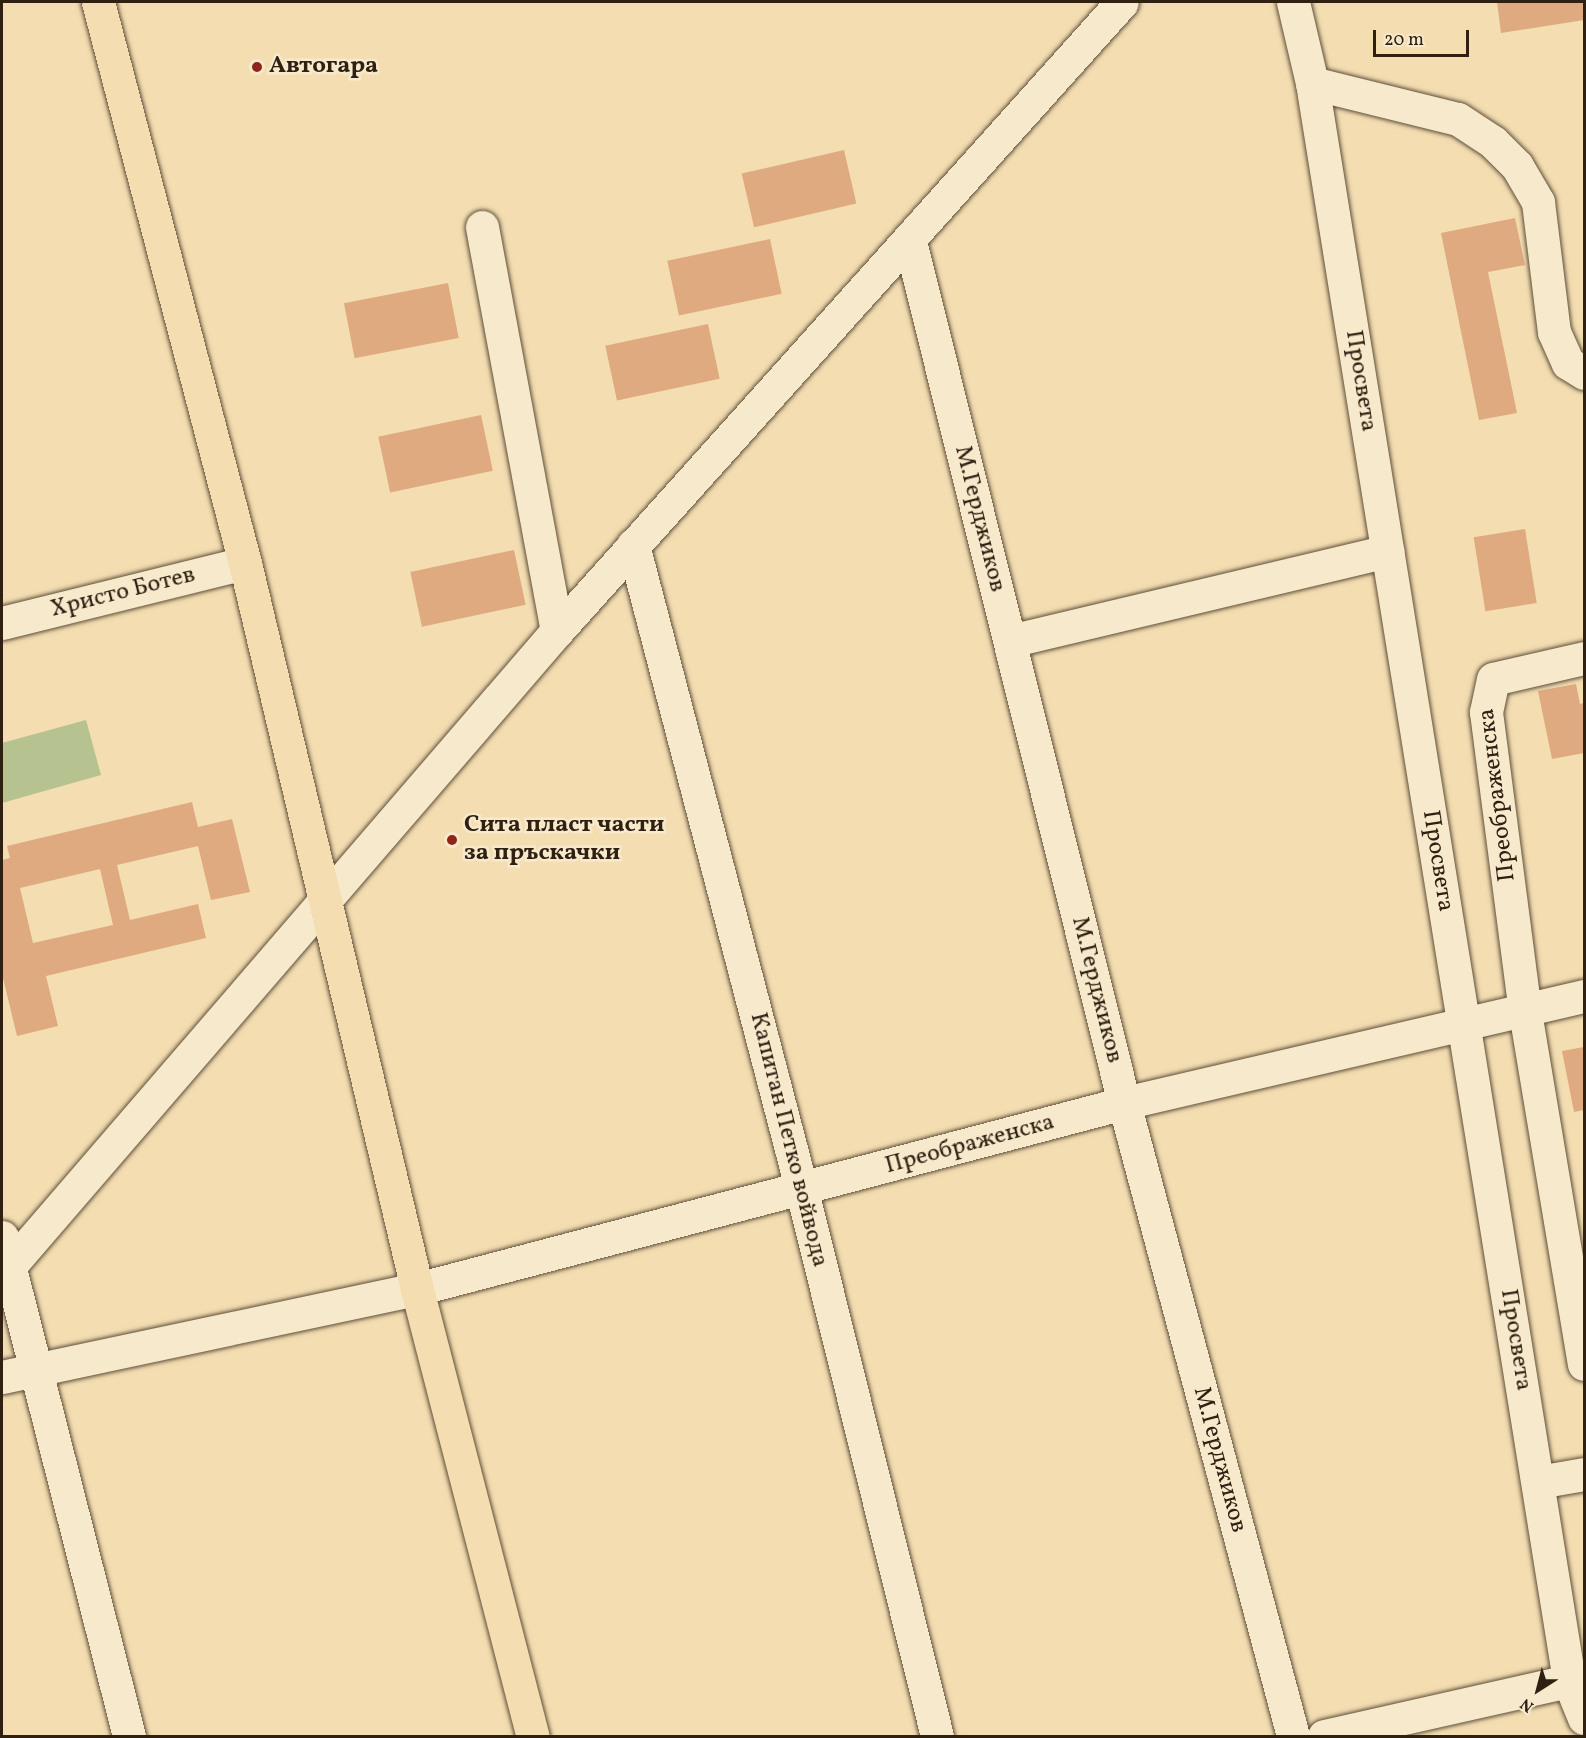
<!DOCTYPE html>
<html>
<head>
<meta charset="utf-8">
<style>
  body { margin:0 }
  #map { position:relative; width:1586px; height:1738px; overflow:hidden; background:#f3ddb1; font-family:Vollkorn,serif }
  div>[style] { position:absolute }
  [style*='--x'] { left:calc(var(--x)*1px); top:calc(var(--y)*1px); width:calc(var(--w)*1px); rotate:calc(var(--a)*1deg) }
  .green>* { inset:0; background:#b6c28f }
  .building>* { inset:0; background:#dfaa7f; transform-origin:0 0 }
  .roads { filter:drop-shadow(0 0 2px #604f3a) drop-shadow(0 0 2px #604f3a) }
  .minor>* { height:33px; margin:-16.5px; padding:0 16.5px; transform-origin:16.5px; border-radius:16.5px; background:#f7e9cc }
  .major>* { height:33px; margin:-16.5px; padding:0 16.5px; transform-origin:16.5px; border-radius:16.5px; background:#f3ddb1 }
  .dots>* { width:16px; height:16px; translate:-50% -50%; box-sizing:border-box; border:3px solid #f7e9cc; border-radius:50% }
  span { translate:-50% -50%; white-space:nowrap; text-align:center; line-height:1.15; -webkit-text-stroke:5px #f7e9cc; paint-order:stroke }
  .poi-label { font-size:24px; color:#2f2012; font-weight:700 }
  .left { translate:0 -50%; text-align:left }
  .street-label { font-size:24px; color:#2f2012 }
  .frame { position:absolute; inset:0; border:3px solid #2f2012; pointer-events:none }
  .north { position:absolute; left:1508px; top:1660px; width:60px; height:60px; -webkit-text-stroke:4px #f7e9cc; paint-order:stroke; rotate:216deg; font-size:16px; font-weight:700; line-height:24px; text-align:center; color:#2f2012 }
  .north::after { content:''; display:block; margin:auto; width:21px; height:27px; background:#2f2012; clip-path:polygon(50% 0,100% 100%,50% 72%,0 100%) }
  .scale { position:absolute; left:1373px; top:30px; width:96px; height:27px; box-sizing:border-box; border:3px solid #2f2012; border-top:0; padding-left:8px; font-size:18px; line-height:21px; white-space:nowrap; color:#2f2012; -webkit-text-stroke:4px #f7e9cc; paint-order:stroke }
</style>
</head>
<body>
<div id="map">
  <div class="green">
    <div style="clip-path:polygon(86px 720px,101px 775px,2px 803px,2px 743px)"></div>
  </div>
  <div class="building">
    <div style="clip-path:polygon(1497px 2px,1584px 2px,1584px 20px,1501px 33px)"></div>
    <div style="left:844px;top:150px;width:55px;height:105px;rotate:77deg"></div>
    <div style="clip-path:polygon(1515px 218px,1525px 265px,1488px 272px,1517px 413px,1479px 420px,1441px 233px)"></div>
    <div style="left:770px;top:239px;width:56px;height:105px;rotate:78deg"></div>
    <div style="left:448px;top:283px;width:56px;height:106px;rotate:79deg"></div>
    <div style="left:708px;top:324px;width:56px;height:105px;rotate:78deg"></div>
    <div style="left:481px;top:415px;width:57px;height:105px;rotate:78deg"></div>
    <div style="left:1525px;top:529px;width:75px;height:52px;rotate:81deg"></div>
    <div style="left:514px;top:550px;width:56px;height:106px;rotate:78deg"></div>
    <div style="clip-path:polygon(1576px 684px,1580px 704px,1584px 703px,1584px 753px,1552px 759px,1538px 691px)"></div>
    <div style="clip-path:polygon(evenodd,192px 802px,198px 827px,232px 819px,250px 892px,211px 900px,198px 846px,117px 865px,130px 920px,198px 904px,206px 938px,46px 976px,58px 1026px,17px 1036px,2px 974px,2px 860px,10px 858px,7px 846px,192px 802px,100px 869px,113px 925px,33px 943px,20px 888px,100px 869px)"></div>
    <div style="clip-path:polygon(1584px 1047px,1584px 1110px,1574px 1112px,1562px 1051px)"></div>
  </div>
  <div class="roads">
    <div class="minor">
      <div style="--x:1293;--y:2;--w:83;--a:76.8"></div>
      <div style="--x:1312;--y:83;--w:1619;--a:80.86"></div>
      <div style="--x:1569;--y:1681;--w:40;--a:68"></div>
      <div style="--x:1312;--y:83;--w:150;--a:13.9"></div>
      <div style="--x:1458;--y:119;--w:42;--a:33.3"></div>
      <div style="--x:1493;--y:142;--w:34;--a:45"></div>
      <div style="--x:1517;--y:166;--w:42;--a:59.7"></div>
      <div style="--x:1538;--y:202;--w:131;--a:83"></div>
      <div style="--x:1554;--y:332;--w:34;--a:66"></div>
      <div style="--x:1568;--y:363;--w:19;--a:32"></div>
      <div style="--x:482;--y:227;--w:411;--a:79.5"></div>
      <div style="--x:910;--y:241;--w:888;--a:76.06"></div>
      <div style="--x:1124;--y:1103;--w:655;--a:75.05"></div>
      <div style="--x:633;--y:545;--w:668;--a:75.34"></div>
      <div style="--x:802;--y:1191;--w:561;--a:76.09"></div>
      <div style="--x:2;--y:623;--w:250;--a:-13.9"></div>
      <div style="--x:1010;--y:641;--w:388;--a:-13.4"></div>
      <div style="--x:1584;--y:658;--w:93;--a:167"></div>
      <div style="--x:1493;--y:679;--w:34;--a:102"></div>
      <div style="--x:1486;--y:712;--w:296;--a:82.6"></div>
      <div style="--x:1524;--y:1006;--w:363;--a:80.5"></div>
      <div style="--x:2;--y:1237;--w:515;--a:75.72"></div>
      <div style="--x:2;--y:1275;--w:850;--a:-49.25"></div>
      <div style="--x:557;--y:631;--w:845;--a:-48.07"></div>
      <div style="--x:2;--y:1377;--w:424;--a:-12"></div>
      <div style="--x:417;--y:1289;--w:731;--a:-14.74"></div>
      <div style="--x:1124;--y:1103;--w:472;--a:-13.1"></div>
      <div style="--x:1538;--y:1482;--w:47;--a:-9.9"></div>
      <div style="--x:1324;--y:1736;--w:251;--a:-12.7"></div>
      <div style="--x:1569;--y:1681;--w:21;--a:47"></div>
    </div>
    <div class="major">
      <div style="--x:98;--y:2;--w:580;--a:75.32"></div>
      <div style="--x:245;--y:563;--w:746;--a:76.67"></div>
      <div style="--x:417;--y:1289;--w:462;--a:75.5"></div>
    </div>
  </div>
  <div class="dots">
    <div style="left:257px;top:67px;background:#8f2418"></div>
    <div style="left:452px;top:840px;background:#8f2418"></div>
  </div>
  <div class="poi-label">
    <span class="left" style="left:269px;top:67px">Автогара</span>
    <span class="left" style="left:464px;top:840px">Сита пласт части<br>за пръскачки</span>
  </div>
  <div class="street-label">
    <span style="left:1360px;top:381px;rotate:81deg">Просвета</span>
    <span style="left:979px;top:519px;rotate:76deg">М.Герджиков</span>
    <span style="left:123px;top:593px;rotate:-14deg">Христо Ботев</span>
    <span style="left:1498px;top:795px;rotate:-97deg">Преображенска</span>
    <span style="left:1437px;top:861px;rotate:81deg">Просвета</span>
    <span style="left:1096px;top:990px;rotate:76deg">М.Герджиков</span>
    <span style="left:788px;top:1140px;rotate:76deg">Капитан Петко войвода</span>
    <span style="left:970px;top:1145px;rotate:-15deg">Преображенска</span>
    <span style="left:1515px;top:1340px;rotate:81deg">Просвета</span>
    <span style="left:1219px;top:1460px;rotate:75deg">М.Герджиков</span>
  </div>
  <div class="frame"></div>
  <div class="north">N</div>
  <div class="scale">20 m</div>
</div>
</body>
</html>
